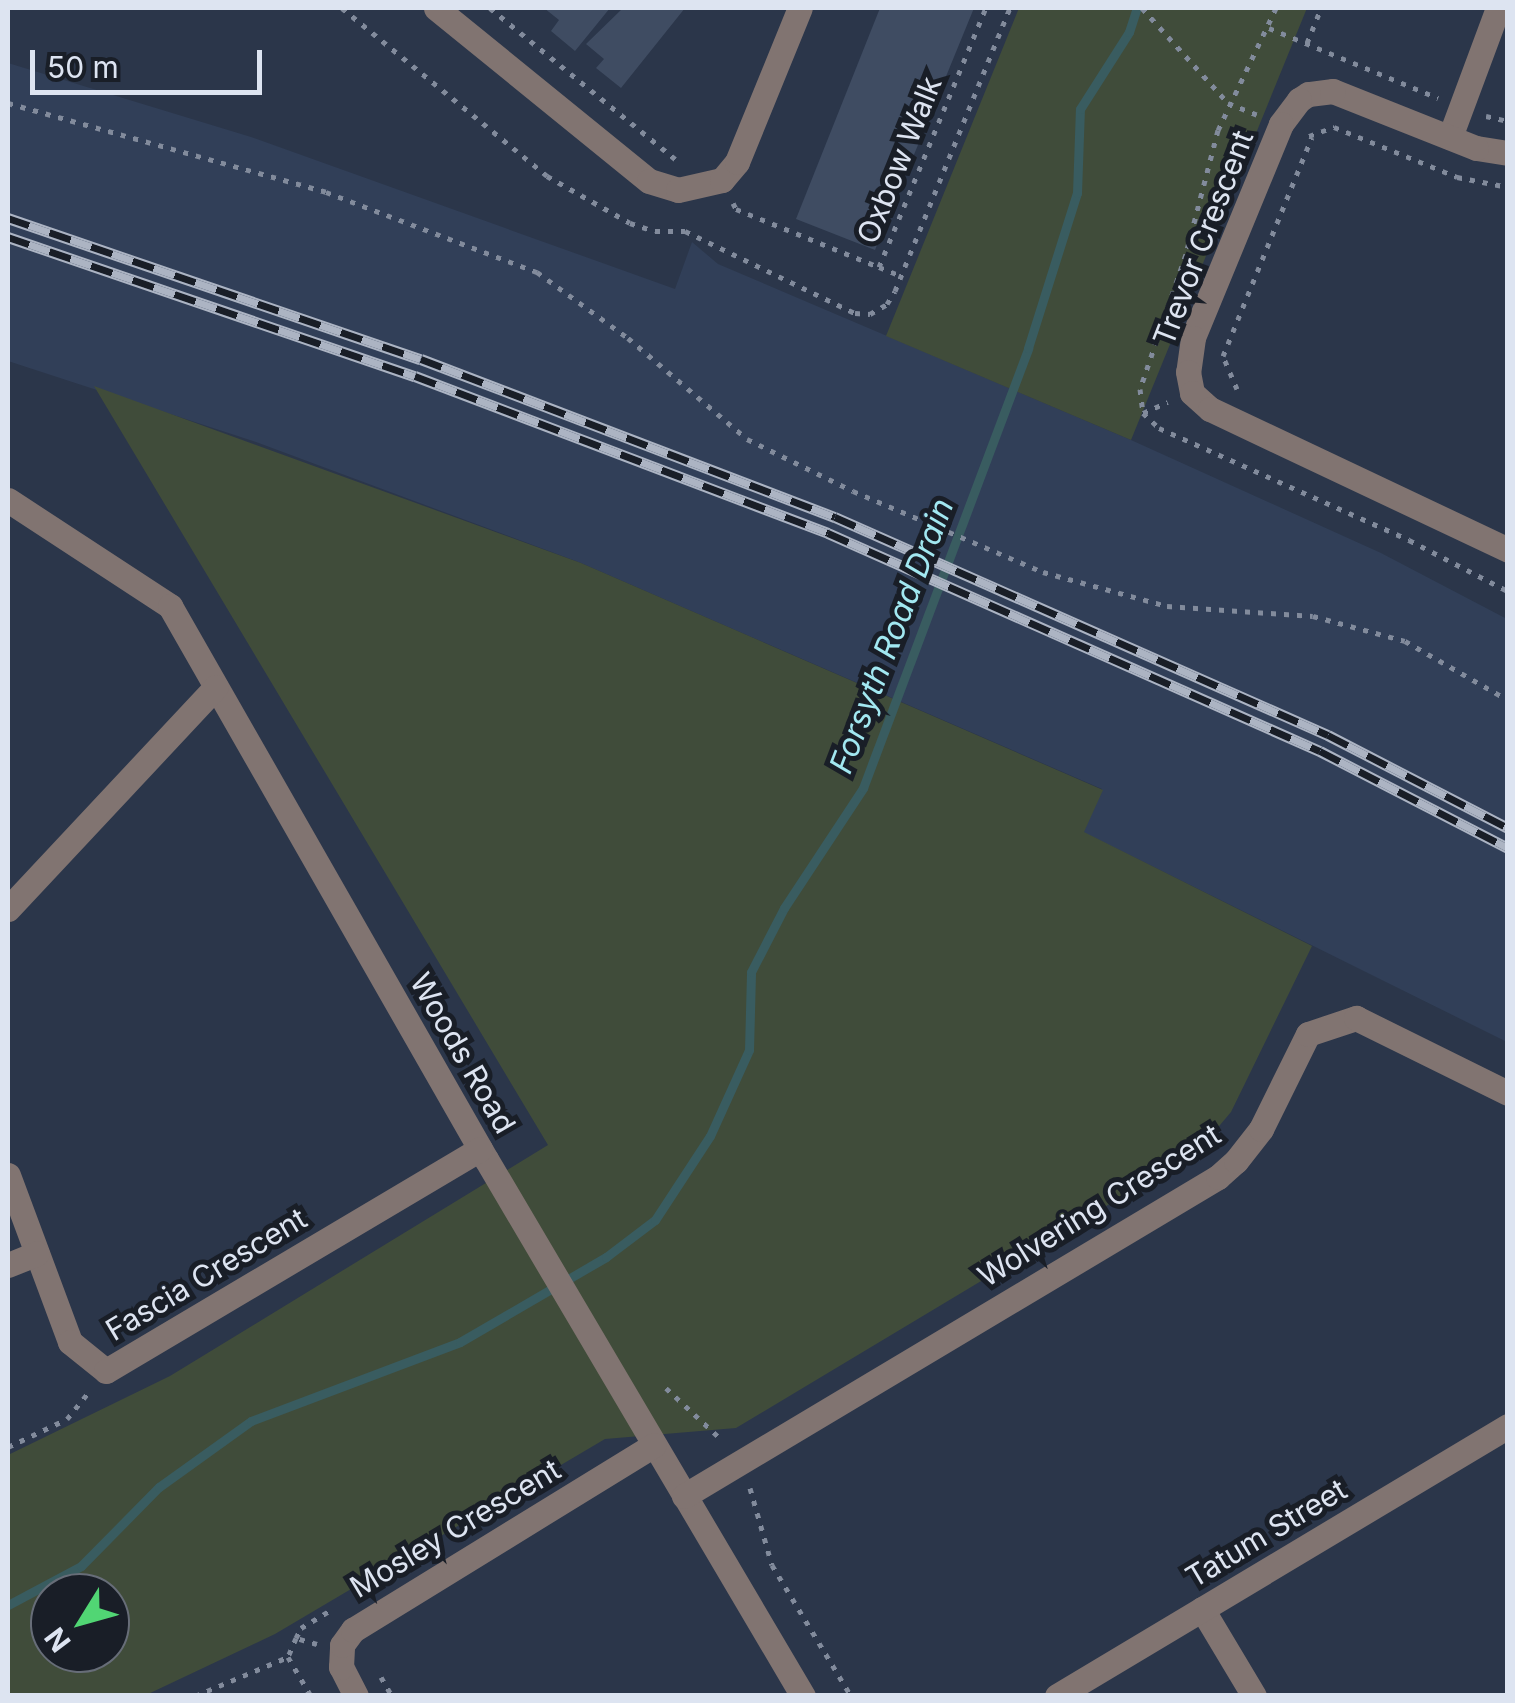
<!DOCTYPE html>
<html>
<head>
<meta charset="utf-8">
<style>
  body { margin:0 }
  #map { position:relative; width:1515px; height:1703px; overflow:hidden; background:#2b364a; font-family:Inter,sans-serif }
  div>[style] { position:absolute }
  [style*='--x'] { left:calc(var(--x)*1px); top:calc(var(--y)*1px); width:calc(var(--w)*1px); rotate:calc(var(--a)*1deg) }
  .built>* { inset:0; background:#313f58 }
  .green>* { inset:0; background:#404c3a }
  .stream>* { height:9px; margin:-4.5px; padding:0 4.5px; transform-origin:4.5px; border-radius:4.5px; background:#395c60 }
  .building>* { inset:0; background:#3f4c62 }
  .path>* { height:5px; margin-top:-2.5px; transform-origin:0; background:repeating-linear-gradient(90deg,#828b9c 0 5px,transparent 0 13px) }
  .minor>* { height:25px; margin:-12.5px; padding:0 12.5px; transform-origin:12.5px; border-radius:12.5px; background:#817471 }
  .rail>* { height:11px; margin-top:-5.5px; transform-origin:0; background:repeating-linear-gradient(90deg,#191e27 0 22px,#acb4c3 0 44px); box-sizing:border-box; border-block:2px solid #acb4c3 }
  span { translate:-50% -50%; white-space:nowrap; text-align:center; line-height:1.15; -webkit-text-stroke:10px #191e27; paint-order:stroke }
  .street-label { font-size:30px; color:#dde4f1 }
  .water-label { font-size:32px; color:#a2e8f1; font-style:italic }
  .frame { position:absolute; inset:0; border:10px solid #dde4f1; pointer-events:none }
  .north { position:absolute; left:30px; top:1573px; width:100px; height:100px; box-sizing:border-box; background:#191e27; border:2px solid #676d78; border-radius:50%; rotate:233deg; font-size:28px; font-weight:700; line-height:40px; text-align:center; color:#dde4f1 }
  .north::after { content:''; display:block; margin:auto; width:35px; height:45px; background:#51d674; clip-path:polygon(50% 0,100% 100%,50% 72%,0 100%) }
  .scale { position:absolute; left:30px; top:50px; width:232px; height:45px; box-sizing:border-box; border:5px solid #dde4f1; border-top:0; padding-left:12px; font-size:30px; line-height:35px; white-space:nowrap; color:#dde4f1; -webkit-text-stroke:8px #191e27; paint-order:stroke }
</style>
</head>
<body>
<div id="map">
  <div class="built">
    <div style="clip-path:polygon(8px 63px,251px 137px,675px 289px,692px 242px,718px 264px,1131px 440px,1381px 553px,1507px 619px,1507px 1042px,1083px 832px,1102px 789px,581px 563px,256px 442px,8px 361px)"></div>
  </div>
  <div class="green">
    <div style="clip-path:polygon(1019px 8px,1307px 8px,1131px 440px,886px 336px)"></div>
    <div style="clip-path:polygon(evenodd,94px 386px,581px 563px,1103px 790px,1084px 832px,1312px 946px,1231px 1112px,1198px 1151px,736px 1428px,605px 1439px,275px 1634px,146px 1695px,8px 1695px,8px 1455px,170px 1376px,548px 1145px,94px 386px,50px 1593px,110px 1593px,110px 1653px,50px 1653px,50px 1593px)"></div>
  </div>
  <div class="stream">
    <div style="--x:8;--y:1605;--w:83;--a:-28.1"></div>
    <div style="--x:81;--y:1566;--w:111;--a:-45.4"></div>
    <div style="--x:159;--y:1487;--w:113;--a:-35.7"></div>
    <div style="--x:251;--y:1421;--w:223;--a:-20.7"></div>
    <div style="--x:460;--y:1342;--w:169;--a:-30.2"></div>
    <div style="--x:606;--y:1257;--w:61;--a:-37.1"></div>
    <div style="--x:655;--y:1220;--w:100;--a:-56.8"></div>
    <div style="--x:710;--y:1136;--w:94;--a:-65.6"></div>
    <div style="--x:749;--y:1050;--w:78;--a:-88.5"></div>
    <div style="--x:751;--y:972;--w:72;--a:-62.7"></div>
    <div style="--x:784;--y:908;--w:144;--a:-56.6"></div>
    <div style="--x:863;--y:788;--w:470;--a:-69.4"></div>
    <div style="--x:1028;--y:348;--w:163;--a:-72.5"></div>
    <div style="--x:1077;--y:193;--w:84;--a:-88"></div>
    <div style="--x:1080;--y:109;--w:91;--a:-57.5"></div>
    <div style="--x:1129;--y:32;--w:25;--a:-72"></div>
  </div>
  <div class="building">
    <div style="clip-path:polygon(544px 8px,610px 8px,575px 51px,551px 31px,559px 20px)"></div>
    <div style="clip-path:polygon(623px 8px,685px 8px,621px 88px,596px 68px,604px 59px,586px 44px)"></div>
    <div style="clip-path:polygon(880px 8px,974px 8px,875px 250px,796px 219px)"></div>
  </div>
  <div class="path">
    <div style="--x:342;--y:8;--w:265;--a:39.3"></div>
    <div style="--x:547;--y:176;--w:95;--a:29.5"></div>
    <div style="--x:630;--y:223;--w:26;--a:18"></div>
    <div style="--x:655;--y:231;--w:30;--a:0"></div>
    <div style="--x:685;--y:231;--w:189;--a:25.8"></div>
    <div style="--x:855;--y:313;--w:15;--a:4"></div>
    <div style="--x:870;--y:314;--w:20;--a:-30"></div>
    <div style="--x:887;--y:304;--w:15;--a:-58"></div>
    <div style="--x:895;--y:291;--w:305;--a:-67.9"></div>
    <div style="--x:490;--y:8;--w:239;--a:39.2"></div>
    <div style="--x:1142;--y:8;--w:128;--a:47.8"></div>
    <div style="--x:1228;--y:103;--w:31;--a:22"></div>
    <div style="--x:1276;--y:8;--w:135;--a:115.4"></div>
    <div style="--x:1218;--y:130;--w:128;--a:104.5"></div>
    <div style="--x:1186;--y:254;--w:143;--a:108.8"></div>
    <div style="--x:1140;--y:389;--w:24;--a:83"></div>
    <div style="--x:1143;--y:413;--w:22;--a:43"></div>
    <div style="--x:1159;--y:428;--w:274;--a:24.1"></div>
    <div style="--x:1409;--y:540;--w:111;--a:27.3"></div>
    <div style="--x:1269;--y:28;--w:183;--a:22.5"></div>
    <div style="--x:1307;--y:43;--w:38;--a:-68"></div>
    <div style="--x:8;--y:103;--w:330;--a:15.6"></div>
    <div style="--x:326;--y:192;--w:226;--a:20.8"></div>
    <div style="--x:537;--y:272;--w:112;--a:36"></div>
    <div style="--x:628;--y:338;--w:156;--a:40.3"></div>
    <div style="--x:747;--y:439;--w:118;--a:26.1"></div>
    <div style="--x:853;--y:491;--w:207;--a:23.1"></div>
    <div style="--x:1043;--y:572;--w:129;--a:15.3"></div>
    <div style="--x:1167;--y:606;--w:146;--a:3.9"></div>
    <div style="--x:1313;--y:616;--w:95;--a:15.2"></div>
    <div style="--x:1405;--y:641;--w:119;--a:29.8"></div>
    <div style="--x:1486;--y:116;--w:23;--a:13"></div>
    <div style="--x:1309;--y:136;--w:27;--a:-20"></div>
    <div style="--x:1334;--y:127;--w:133;--a:22.1"></div>
    <div style="--x:1457;--y:177;--w:52;--a:11.1"></div>
    <div style="--x:733;--y:203;--w:7;--a:63"></div>
    <div style="--x:736;--y:209;--w:154;--a:22.1"></div>
    <div style="--x:879;--y:267;--w:280;--a:-67.6"></div>
    <div style="--x:879;--y:267;--w:24;--a:22"></div>
    <div style="--x:1237;--y:389;--w:36;--a:-113"></div>
    <div style="--x:1223;--y:356;--w:236;--a:-67.9"></div>
    <div style="--x:1143;--y:413;--w:27;--a:-24"></div>
    <div style="--x:666;--y:1388;--w:76;--a:42.9"></div>
    <div style="--x:8;--y:1447;--w:65;--a:-25.4"></div>
    <div style="--x:67;--y:1419;--w:35;--a:-51"></div>
    <div style="--x:750;--y:1488;--w:80;--a:74.1"></div>
    <div style="--x:772;--y:1565;--w:153;--a:58.9"></div>
    <div style="--x:296;--y:1638;--w:21;--a:113"></div>
    <div style="--x:288;--y:1657;--w:45;--a:59.5"></div>
    <div style="--x:317;--y:1644;--w:22;--a:-164"></div>
    <div style="--x:296;--y:1638;--w:11;--a:-63"></div>
    <div style="--x:301;--y:1628;--w:37;--a:-31"></div>
    <div style="--x:381;--y:1677;--w:22;--a:60"></div>
    <div style="--x:195;--y:1696;--w:101;--a:-22.8"></div>
  </div>
  <div class="minor">
    <div style="--x:436;--y:8;--w:274;--a:39.1"></div>
    <div style="--x:649;--y:181;--w:30;--a:17"></div>
    <div style="--x:678;--y:190;--w:45;--a:-12.8"></div>
    <div style="--x:722;--y:180;--w:23;--a:-50"></div>
    <div style="--x:737;--y:162;--w:166;--a:-67.8"></div>
    <div style="--x:1450;--y:137;--w:138;--a:-69.6"></div>
    <div style="--x:1508;--y:153;--w:32;--a:-171"></div>
    <div style="--x:1476;--y:148;--w:154;--a:-158.3"></div>
    <div style="--x:1333;--y:91;--w:25;--a:173"></div>
    <div style="--x:1308;--y:94;--w:11;--a:146"></div>
    <div style="--x:1299;--y:100;--w:30;--a:127"></div>
    <div style="--x:1281;--y:124;--w:231;--a:112.4"></div>
    <div style="--x:1193;--y:338;--w:34;--a:98"></div>
    <div style="--x:1188;--y:372;--w:21;--a:79"></div>
    <div style="--x:1192;--y:393;--w:24;--a:42"></div>
    <div style="--x:1210;--y:409;--w:330;--a:25.3"></div>
    <div style="--x:8;--y:500;--w:194;--a:33.2"></div>
    <div style="--x:170;--y:606;--w:637;--a:60.26"></div>
    <div style="--x:486;--y:1159;--w:624;--a:59.45"></div>
    <div style="--x:8;--y:909;--w:304;--a:-46.9"></div>
    <div style="--x:8;--y:1175;--w:178;--a:69.6"></div>
    <div style="--x:70;--y:1342;--w:46;--a:38.9"></div>
    <div style="--x:106;--y:1371;--w:435;--a:-30.7"></div>
    <div style="--x:8;--y:1265;--w:31;--a:-22"></div>
    <div style="--x:684;--y:1496;--w:622;--a:-30.85"></div>
    <div style="--x:1218;--y:1177;--w:24;--a:-42"></div>
    <div style="--x:1236;--y:1161;--w:41;--a:-52"></div>
    <div style="--x:1261;--y:1129;--w:106;--a:-63.7"></div>
    <div style="--x:1308;--y:1034;--w:51;--a:-18.4"></div>
    <div style="--x:1356;--y:1018;--w:169;--a:26.3"></div>
    <div style="--x:1202;--y:1609;--w:101;--a:59.1"></div>
    <div style="--x:356;--y:1696;--w:33;--a:-117"></div>
    <div style="--x:341;--y:1667;--w:22;--a:-87"></div>
    <div style="--x:342;--y:1645;--w:19;--a:-54"></div>
    <div style="--x:353;--y:1630;--w:353;--a:-31.6"></div>
    <div style="--x:1057;--y:1696;--w:526;--a:-30.91"></div>
  </div>
  <div class="rail">
    <div style="--x:8;--y:218;--w:436;--a:18.9"></div>
    <div style="--x:421;--y:359;--w:443;--a:20.9"></div>
    <div style="--x:835;--y:517;--w:539;--a:23.85"></div>
    <div style="--x:1328;--y:735;--w:203;--a:27.3"></div>
    <div style="--x:8;--y:237;--w:430;--a:18.9"></div>
    <div style="--x:415;--y:376;--w:442;--a:20.8"></div>
    <div style="--x:828;--y:533;--w:538;--a:23.9"></div>
    <div style="--x:1320;--y:751;--w:212;--a:27.3"></div>
  </div>
  <div class="street-label">
    <span style="left:899px;top:160px;rotate:-68deg">Oxbow Walk</span>
    <span style="left:1203px;top:238px;rotate:-69deg">Trevor Crescent</span>
    <span style="left:463px;top:1053px;rotate:60deg">Woods Road</span>
    <span style="left:1099px;top:1205px;rotate:-32deg">Wolvering Crescent</span>
    <span style="left:206px;top:1274px;rotate:-31deg">Fascia Crescent</span>
    <span style="left:455px;top:1528px;rotate:-31deg">Mosley Crescent</span>
    <span style="left:1266px;top:1533px;rotate:-31deg">Tatum Street</span>
  </div>
  <div class="water-label">
    <span style="left:892px;top:636px;rotate:-69deg">Forsyth Road Drain</span>
  </div>
  <div class="frame"></div>
  <div class="north">N</div>
  <div class="scale">50 m</div>
</div>
</body>
</html>
